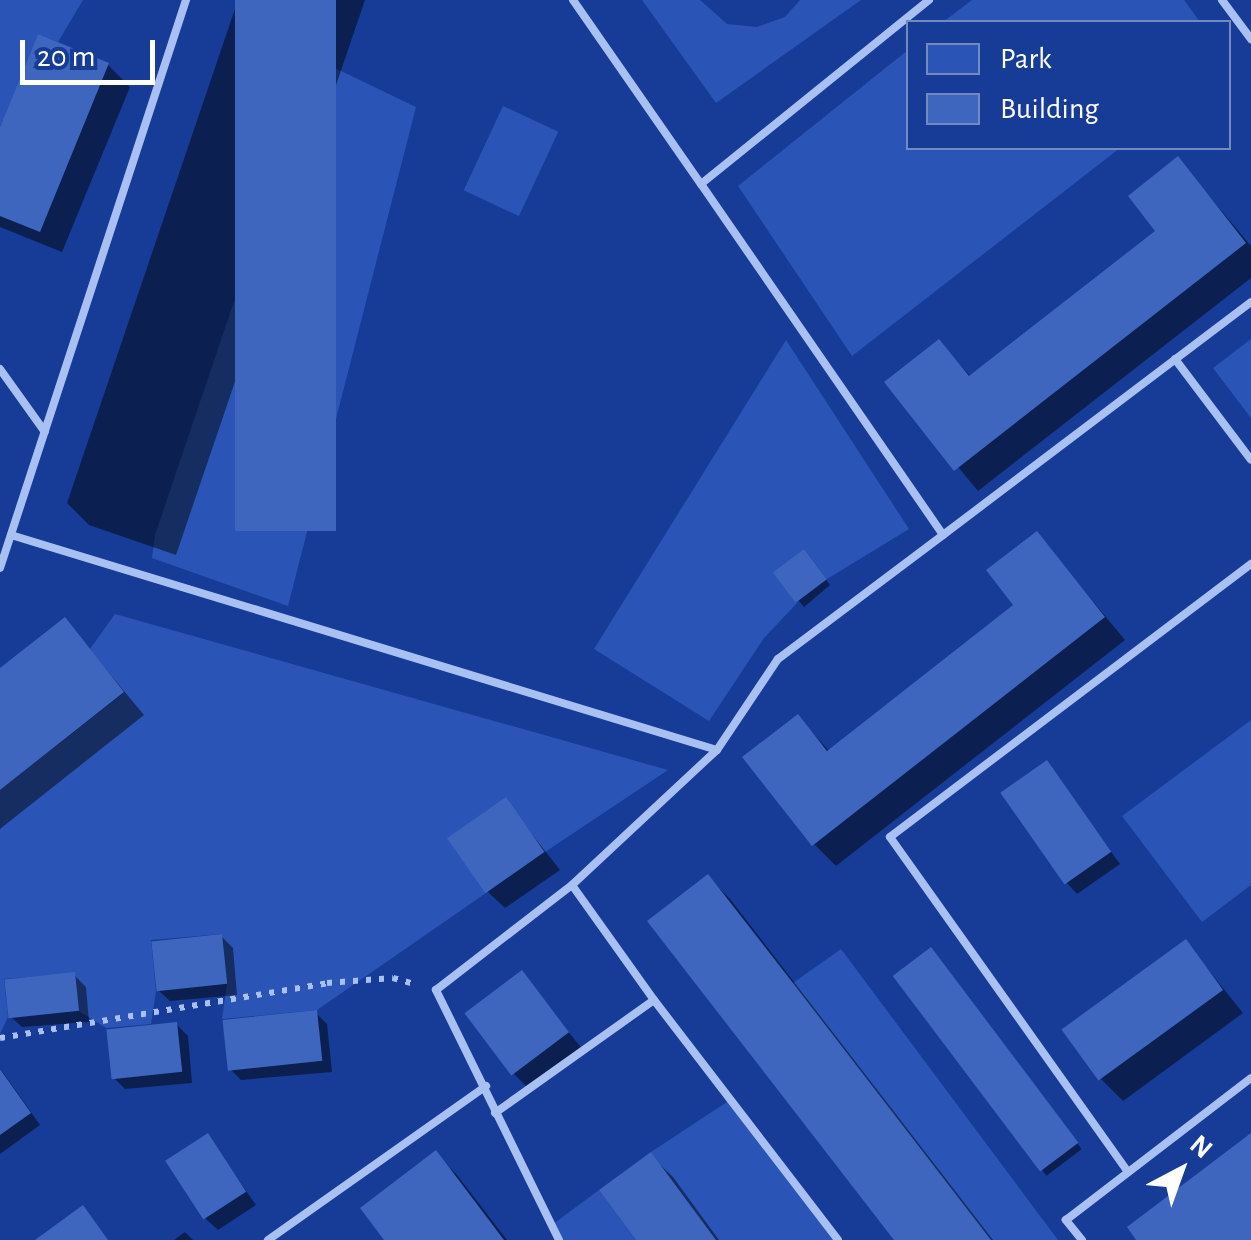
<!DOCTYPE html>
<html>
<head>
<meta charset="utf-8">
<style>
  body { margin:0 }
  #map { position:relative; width:1251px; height:1240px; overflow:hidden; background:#163c98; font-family:"Alegreya Sans",sans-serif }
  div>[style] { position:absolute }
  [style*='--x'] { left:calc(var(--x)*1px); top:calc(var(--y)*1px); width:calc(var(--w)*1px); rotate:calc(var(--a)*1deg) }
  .green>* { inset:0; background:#2a55b6; transform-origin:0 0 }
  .shadow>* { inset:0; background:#0007; transform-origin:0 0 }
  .building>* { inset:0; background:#3f66bf; transform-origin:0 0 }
  .path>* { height:6px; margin-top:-3px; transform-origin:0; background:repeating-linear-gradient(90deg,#a9c0f2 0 5px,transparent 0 13px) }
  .service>* { height:8px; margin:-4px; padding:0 4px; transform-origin:4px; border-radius:4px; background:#a9c0f2 }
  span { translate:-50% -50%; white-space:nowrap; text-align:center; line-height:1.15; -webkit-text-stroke:8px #163c98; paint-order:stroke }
  .legend { position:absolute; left:906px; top:20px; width:325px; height:130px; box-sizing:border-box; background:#163c98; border:2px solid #738ac1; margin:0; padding:12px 18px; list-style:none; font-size:30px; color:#fff }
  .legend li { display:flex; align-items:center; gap:20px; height:50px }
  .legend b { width:50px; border:2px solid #738ac1 }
  .north { position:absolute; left:1131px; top:1120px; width:100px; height:100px; -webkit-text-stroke:8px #163c98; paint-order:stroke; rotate:41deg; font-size:28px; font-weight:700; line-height:40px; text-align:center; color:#fff }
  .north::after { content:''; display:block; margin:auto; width:35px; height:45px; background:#fff; clip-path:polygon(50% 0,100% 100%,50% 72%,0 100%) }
  .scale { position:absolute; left:20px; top:40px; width:135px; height:45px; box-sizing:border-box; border:5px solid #fff; border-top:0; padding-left:12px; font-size:30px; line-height:35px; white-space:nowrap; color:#fff; -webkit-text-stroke:8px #163c98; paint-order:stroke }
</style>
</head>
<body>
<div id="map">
  <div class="green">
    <div style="clip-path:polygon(0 0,83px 0,58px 42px,38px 34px,0 127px)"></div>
    <div style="clip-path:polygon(642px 0,700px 0,727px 24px,757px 27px,785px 17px,800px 0,861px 0,716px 103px)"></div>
    <div style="clip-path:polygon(972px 0,1184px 0,1200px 22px,943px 22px)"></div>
    <div style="clip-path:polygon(908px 50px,908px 148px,1120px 148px,852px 356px,738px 186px)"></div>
    <div style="clip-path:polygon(316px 59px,416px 107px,288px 606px,152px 558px,155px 535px)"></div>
    <div style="left:503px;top:106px;width:61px;height:93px;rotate:25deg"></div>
    <div style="clip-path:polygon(1251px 339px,1251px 418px,1213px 368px)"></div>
    <div style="clip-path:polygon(786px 340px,909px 529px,827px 579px,804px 549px,774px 573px,797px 603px,764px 638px,709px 721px,594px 649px)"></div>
    <div style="clip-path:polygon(115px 614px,668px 770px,545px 852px,448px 839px,486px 893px,317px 1010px,222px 1019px,227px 984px,221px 934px,151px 940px,156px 991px,151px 1024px,106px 1028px,79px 1011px,75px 973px,4px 979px,8px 1017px,0 1034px,0 790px,124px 693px,90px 649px)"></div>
    <div style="clip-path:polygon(1251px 720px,1251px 885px,1202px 922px,1122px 816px)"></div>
    <div style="clip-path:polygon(841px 949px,1058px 1240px,991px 1240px,793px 983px)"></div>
    <div style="clip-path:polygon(730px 1100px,838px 1240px,716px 1240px,651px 1152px)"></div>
    <div style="clip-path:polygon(599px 1190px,636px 1240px,559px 1240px,549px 1227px)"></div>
  </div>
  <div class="shadow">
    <div style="clip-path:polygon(238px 0,365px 0,176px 555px,89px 525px,67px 503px)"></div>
    <div style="clip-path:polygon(108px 65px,130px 87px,62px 252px,0 227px,0 134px)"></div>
    <div style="clip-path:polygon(1178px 159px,1251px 246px,1251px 278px,978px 491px,888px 383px,939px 342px,971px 377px,1159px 231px)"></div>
    <div style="clip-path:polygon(1037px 534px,1125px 640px,836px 866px,814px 844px,798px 717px,830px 752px,1017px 606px)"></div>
    <div style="clip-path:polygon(809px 557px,830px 585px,804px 607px,777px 574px)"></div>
    <div style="clip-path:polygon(65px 620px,144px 715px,0 829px,0 672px)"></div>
    <div style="clip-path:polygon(1046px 763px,1120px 864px,1077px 894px,1066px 882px)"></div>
    <div style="clip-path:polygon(506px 801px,560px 870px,505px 908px,488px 892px)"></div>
    <div style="clip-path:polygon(708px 877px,730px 899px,993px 1240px,897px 1240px)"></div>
    <div style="clip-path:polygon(221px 936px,233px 948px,237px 995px,170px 1001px,158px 990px)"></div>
    <div style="clip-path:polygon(1186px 942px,1243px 1013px,1123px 1101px,1101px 1079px)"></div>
    <div style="left:936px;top:956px;width:242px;height:44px;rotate:53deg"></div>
    <div style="clip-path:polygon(521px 974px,584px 1051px,531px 1091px,514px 1074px)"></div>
    <div style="clip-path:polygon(74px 975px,86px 987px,89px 1022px,22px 1027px,10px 1016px)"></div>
    <div style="clip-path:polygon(316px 1013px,327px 1024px,332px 1072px,241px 1080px,229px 1068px)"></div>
    <div style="clip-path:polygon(176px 1024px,188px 1036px,192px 1083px,125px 1089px,113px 1077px)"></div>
    <div style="clip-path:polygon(0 1068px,40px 1125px,0 1154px)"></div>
    <div style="clip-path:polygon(207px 1136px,256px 1205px,218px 1230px,206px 1219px)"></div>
    <div style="clip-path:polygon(435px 1153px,457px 1175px,507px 1240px,387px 1240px)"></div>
    <div style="clip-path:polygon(651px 1156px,673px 1177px,719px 1240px,639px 1240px)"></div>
    <div style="clip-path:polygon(185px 1232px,193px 1240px,174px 1240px)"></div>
  </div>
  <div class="building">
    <div style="left:235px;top:0;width:101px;height:531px"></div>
    <div style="clip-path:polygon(38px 34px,109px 63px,40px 232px,0 216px,0 127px)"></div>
    <div style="clip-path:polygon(1178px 156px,1246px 243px,954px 471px,884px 382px,939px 339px,969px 376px,1155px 231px,1128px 196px)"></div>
    <div style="clip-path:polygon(1037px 531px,1105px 617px,812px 846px,742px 757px,798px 714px,827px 751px,1013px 605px,986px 570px)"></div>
    <div style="left:804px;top:549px;width:38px;height:39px;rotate:53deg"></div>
    <div style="clip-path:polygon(65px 617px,124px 692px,0 790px,0 668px)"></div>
    <div style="left:1047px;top:760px;width:112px;height:57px;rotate:55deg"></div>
    <div style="left:506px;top:797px;width:67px;height:72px;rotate:55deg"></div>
    <div style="clip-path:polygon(708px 874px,793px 983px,991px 1240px,894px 1240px,647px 921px)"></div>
    <div style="left:222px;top:934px;width:50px;height:71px;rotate:84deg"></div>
    <div style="left:1186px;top:939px;width:63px;height:154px;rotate:54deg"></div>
    <div style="left:931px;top:947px;width:245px;height:48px;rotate:53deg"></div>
    <div style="left:522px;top:970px;width:78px;height:72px;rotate:53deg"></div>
    <div style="left:75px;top:972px;width:39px;height:71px;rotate:84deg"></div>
    <div style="left:317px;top:1010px;width:51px;height:95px;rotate:84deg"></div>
    <div style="left:177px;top:1022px;width:50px;height:71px;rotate:84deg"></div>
    <div style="clip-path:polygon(0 1069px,31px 1113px,0 1135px)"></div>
    <div style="left:208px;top:1133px;width:70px;height:51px;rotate:57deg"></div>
    <div style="clip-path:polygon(1251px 1133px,1251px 1240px,1136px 1240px,1127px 1227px)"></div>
    <div style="clip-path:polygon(436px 1150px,504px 1240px,384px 1240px,360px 1208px)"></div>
    <div style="clip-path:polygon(651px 1152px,716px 1240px,636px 1240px,599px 1190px)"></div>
    <div style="clip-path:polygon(83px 1205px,108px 1240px,35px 1240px)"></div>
  </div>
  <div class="path">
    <div style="--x:0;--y:1038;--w:332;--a:-9.5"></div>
    <div style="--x:327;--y:983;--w:66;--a:-4.3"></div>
    <div style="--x:393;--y:978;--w:19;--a:16"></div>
  </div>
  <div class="service">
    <div style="--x:573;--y:0;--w:224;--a:55.2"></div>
    <div style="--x:701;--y:184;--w:293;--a:-38.9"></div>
    <div style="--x:1222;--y:0;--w:49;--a:53.4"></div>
    <div style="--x:701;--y:184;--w:426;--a:55.4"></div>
    <div style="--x:943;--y:535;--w:386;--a:-37.1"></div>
    <div style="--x:1175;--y:359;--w:126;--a:53"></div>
    <div style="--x:0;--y:369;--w:77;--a:54.5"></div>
    <div style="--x:11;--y:535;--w:738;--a:16.94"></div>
    <div style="--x:0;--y:568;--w:598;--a:-71.87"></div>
    <div style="--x:654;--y:1000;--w:302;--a:52.5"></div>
    <div style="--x:495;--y:1113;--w:195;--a:-35.4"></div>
    <div style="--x:654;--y:1000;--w:141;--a:-125.5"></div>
    <div style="--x:1128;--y:1172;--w:411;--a:-125.4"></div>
    <div style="--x:890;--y:837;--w:453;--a:-37.1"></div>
    <div style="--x:268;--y:1240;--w:267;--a:-35.2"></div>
    <div style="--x:559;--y:1240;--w:279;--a:-116.2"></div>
    <div style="--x:436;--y:990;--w:172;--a:-37.7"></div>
    <div style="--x:572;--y:885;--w:198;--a:-43"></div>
    <div style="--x:717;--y:750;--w:110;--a:-56.2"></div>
    <div style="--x:778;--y:659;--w:206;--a:-36.9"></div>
    <div style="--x:1082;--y:1240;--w:26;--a:-129"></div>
    <div style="--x:1066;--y:1220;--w:233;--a:-37.5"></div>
  </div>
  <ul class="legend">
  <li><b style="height:28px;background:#2a55b6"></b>Park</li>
  <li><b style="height:28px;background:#3f66bf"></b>Building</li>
  </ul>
  <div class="north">N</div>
  <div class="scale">20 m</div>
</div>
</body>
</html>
